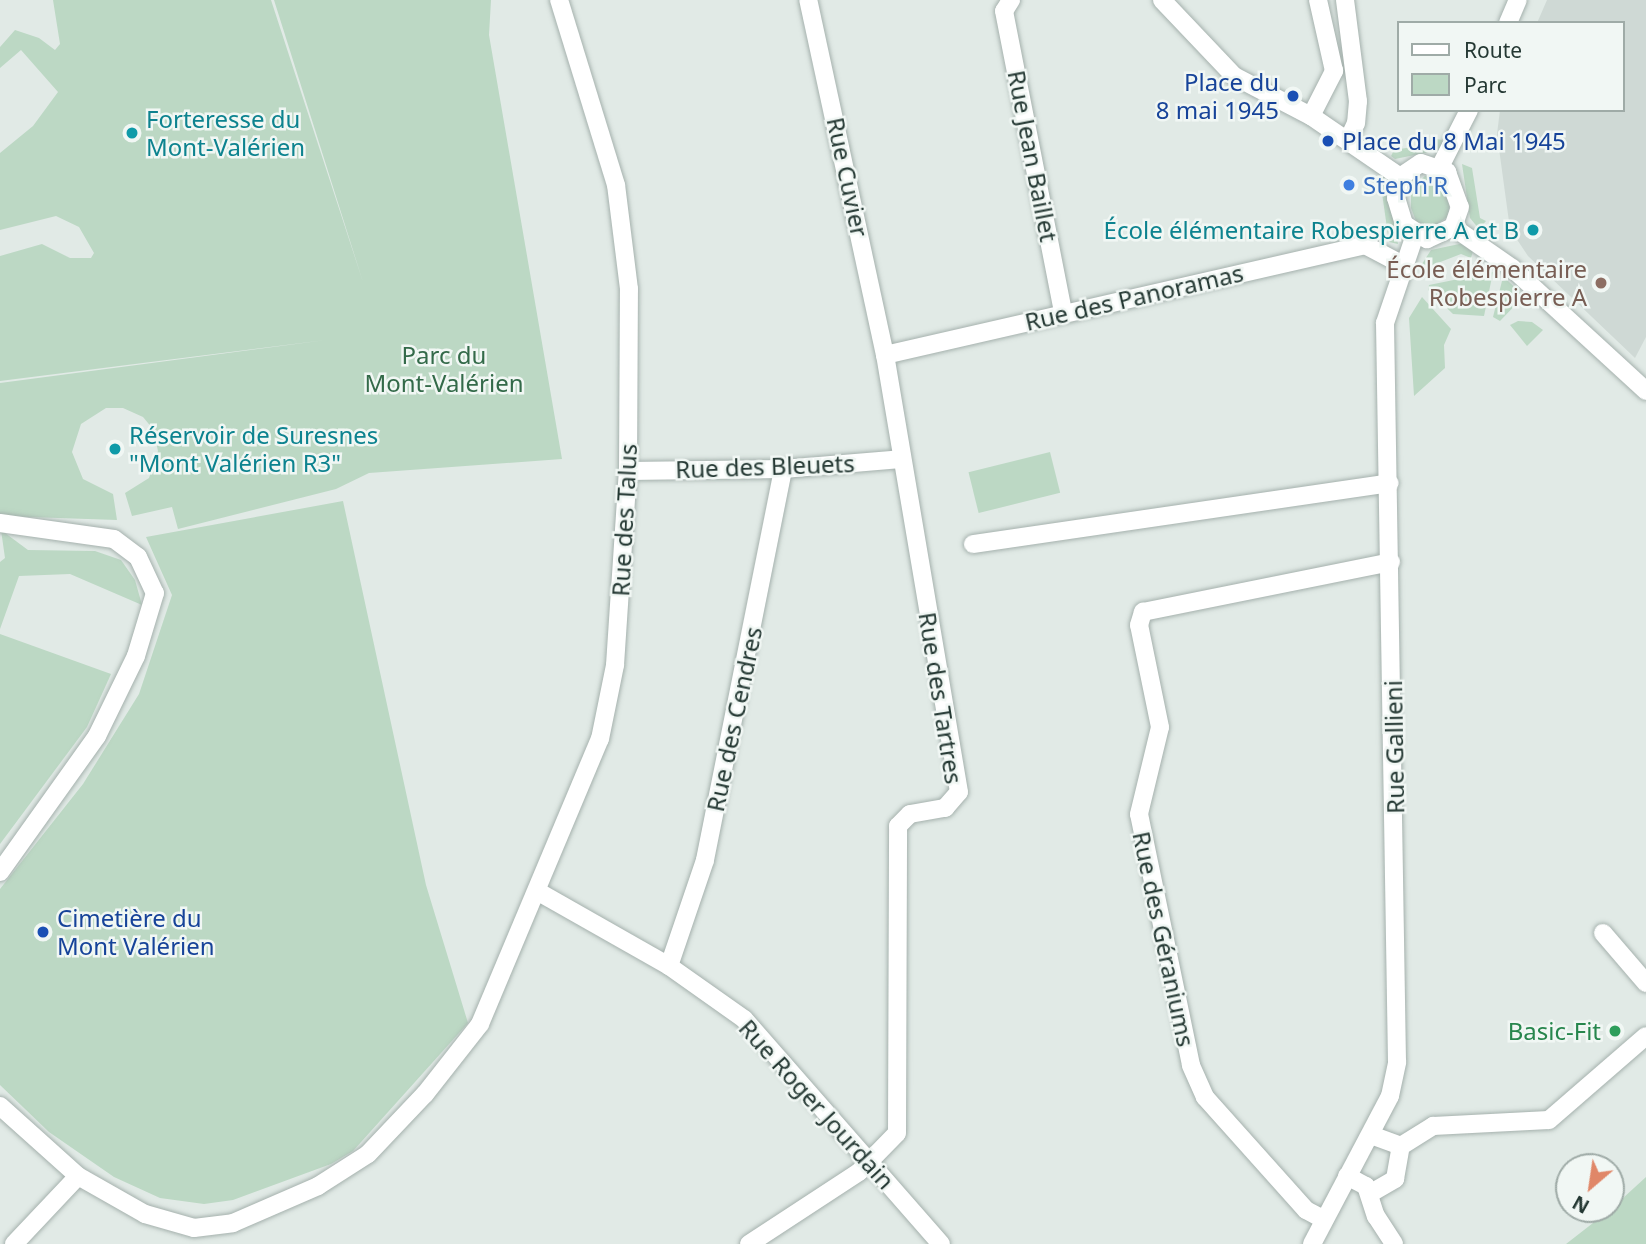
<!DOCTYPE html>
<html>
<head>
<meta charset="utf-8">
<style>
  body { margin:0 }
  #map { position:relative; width:1646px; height:1244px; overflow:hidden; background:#e1eae6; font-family:"Noto Sans",sans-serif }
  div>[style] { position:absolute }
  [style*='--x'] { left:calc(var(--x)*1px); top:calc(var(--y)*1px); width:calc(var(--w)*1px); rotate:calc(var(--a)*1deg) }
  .built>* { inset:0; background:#cfd9d5 }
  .green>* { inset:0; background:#bcd8c4; transform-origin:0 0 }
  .roads { filter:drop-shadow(0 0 2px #a5b1ad) drop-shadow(0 0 2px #a5b1ad) }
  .street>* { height:18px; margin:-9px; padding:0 9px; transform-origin:9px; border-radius:9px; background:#fff }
  .dots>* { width:19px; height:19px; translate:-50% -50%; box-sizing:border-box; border:4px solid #f1f7f4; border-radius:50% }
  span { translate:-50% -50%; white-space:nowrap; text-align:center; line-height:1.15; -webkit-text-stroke:5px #f1f7f4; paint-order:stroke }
  .transit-label { font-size:24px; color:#164399 }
  .right { translate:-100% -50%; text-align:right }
  .left { translate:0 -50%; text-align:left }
  .culture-label { font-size:24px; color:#0d838f }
  .street-label { font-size:24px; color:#243833 }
  .shop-label { font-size:24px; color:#366cbe }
  .education-label { font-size:24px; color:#785e54 }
  .park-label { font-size:24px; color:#336a49 }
  .leisure-label { font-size:24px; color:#27864d }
  .legend { position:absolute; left:1397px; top:21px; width:228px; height:91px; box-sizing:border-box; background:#f1f7f4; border:2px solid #9faba7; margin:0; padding:9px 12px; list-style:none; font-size:21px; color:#243833 }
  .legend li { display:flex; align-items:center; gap:14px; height:35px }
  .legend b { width:35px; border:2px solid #9faba7 }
  .north { position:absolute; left:1555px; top:1153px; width:70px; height:70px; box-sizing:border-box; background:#f1f7f4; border:2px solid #9faba7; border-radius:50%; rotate:209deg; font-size:19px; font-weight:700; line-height:28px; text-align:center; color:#243833 }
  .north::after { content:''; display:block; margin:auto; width:24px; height:32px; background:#e08768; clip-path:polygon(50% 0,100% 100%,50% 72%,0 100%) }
</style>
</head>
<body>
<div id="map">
  <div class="built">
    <div style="clip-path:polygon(1547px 0,1646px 0,1646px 337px,1635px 358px,1528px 256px,1510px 229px,1497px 134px,1500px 110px,1623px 110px,1623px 23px,1537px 23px)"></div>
  </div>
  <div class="green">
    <div style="clip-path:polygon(53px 0,271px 0,363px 282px,274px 0,491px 0,489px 35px,562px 459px,369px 473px,336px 489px,178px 529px,172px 507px,132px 516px,125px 493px,149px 478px,158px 451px,153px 429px,143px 417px,123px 408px,106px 408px,81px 424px,72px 452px,83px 479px,113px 494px,117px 520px,0 516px,0 383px,326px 340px,0 381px,0 256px,42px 244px,70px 258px,91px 258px,94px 253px,79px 227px,56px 216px,0 230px,0 153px,33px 126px,58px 92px,21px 50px,0 68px,0 47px,15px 30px,39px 38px,55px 50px,60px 44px)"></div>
    <div style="clip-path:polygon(1436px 139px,1442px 140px,1444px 149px,1395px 159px,1391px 156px,1394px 150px,1436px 143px)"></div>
    <div style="clip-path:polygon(1462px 164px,1472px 168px,1480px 218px,1486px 221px,1479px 229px,1470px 218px)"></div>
    <div style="clip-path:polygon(1383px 175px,1386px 177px,1398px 244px,1389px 242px,1381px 186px,1377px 186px)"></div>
    <div style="clip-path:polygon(1425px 176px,1440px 179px,1449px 198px,1449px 216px,1431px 228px,1416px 221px,1411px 208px,1411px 189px)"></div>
    <div style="clip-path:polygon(1464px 243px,1473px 251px,1471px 258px,1461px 254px,1430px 266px,1422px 264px,1431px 250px)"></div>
    <div style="clip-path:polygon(1493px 272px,1484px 316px,1453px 314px,1428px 290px,1429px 285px)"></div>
    <div style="clip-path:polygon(1507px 280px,1524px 296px,1500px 321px,1493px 317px,1502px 281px)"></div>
    <div style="clip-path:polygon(1422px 297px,1451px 329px,1444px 345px,1445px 368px,1414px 396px,1409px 318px)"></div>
    <div style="clip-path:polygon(1518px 321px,1532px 322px,1543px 330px,1527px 346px,1510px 325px)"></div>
    <div style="left:1050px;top:452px;width:42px;height:84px;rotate:76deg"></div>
    <div style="clip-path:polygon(343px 501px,426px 885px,468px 1023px,353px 1151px,331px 1164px,233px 1200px,204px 1204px,160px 1198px,114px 1177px,49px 1132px,0 1085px,0 889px,83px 784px,139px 694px,172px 595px,146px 537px)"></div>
    <div style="clip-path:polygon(1px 530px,28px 550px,95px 551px,121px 560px,135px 580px,142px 605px,70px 574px,19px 576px,0 629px,0 562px,5px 558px)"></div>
    <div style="clip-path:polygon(0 634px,111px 674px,87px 727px,0 844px)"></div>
    <div style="clip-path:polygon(1646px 1177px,1646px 1244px,1566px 1244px,1611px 1209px)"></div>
  </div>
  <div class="roads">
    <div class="street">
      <div style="--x:1011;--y:0;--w:13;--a:122"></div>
      <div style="--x:1004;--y:11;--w:308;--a:78.9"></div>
      <div style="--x:1162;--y:0;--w:105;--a:46.5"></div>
      <div style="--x:1234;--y:76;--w:87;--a:27.5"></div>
      <div style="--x:1311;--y:116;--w:108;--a:34.4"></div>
      <div style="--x:1345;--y:0;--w:102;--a:82.7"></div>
      <div style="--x:1358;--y:101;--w:22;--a:95"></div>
      <div style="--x:1356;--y:123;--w:19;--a:115"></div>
      <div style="--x:1508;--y:23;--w:25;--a:-67"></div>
      <div style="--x:1311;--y:116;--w:51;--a:-62.9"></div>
      <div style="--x:1334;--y:71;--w:73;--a:-102.7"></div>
      <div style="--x:1421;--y:163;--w:28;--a:19"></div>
      <div style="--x:1447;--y:172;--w:37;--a:70"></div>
      <div style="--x:1460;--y:207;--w:21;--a:109"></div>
      <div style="--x:1453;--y:227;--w:29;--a:155"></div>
      <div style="--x:1427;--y:239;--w:27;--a:-147"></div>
      <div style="--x:1404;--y:224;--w:27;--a:-107"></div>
      <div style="--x:1396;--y:198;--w:21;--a:-79"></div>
      <div style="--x:1400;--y:177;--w:25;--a:-34"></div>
      <div style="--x:1440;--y:167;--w:64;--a:-63"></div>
      <div style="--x:1453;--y:227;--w:72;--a:34.8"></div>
      <div style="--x:1512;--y:268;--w:182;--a:42.5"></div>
      <div style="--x:885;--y:355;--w:492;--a:-12.9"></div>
      <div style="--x:1365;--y:245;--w:45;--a:27.7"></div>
      <div style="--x:628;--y:471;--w:155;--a:-0.7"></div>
      <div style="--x:783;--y:469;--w:118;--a:-4.8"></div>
      <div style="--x:0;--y:523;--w:115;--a:8"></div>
      <div style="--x:114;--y:539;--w:30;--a:37"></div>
      <div style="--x:138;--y:557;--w:40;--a:65"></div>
      <div style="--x:155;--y:593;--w:66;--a:106.8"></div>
      <div style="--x:136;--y:656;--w:89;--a:116"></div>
      <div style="--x:97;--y:736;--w:167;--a:125.5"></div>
      <div style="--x:973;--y:544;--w:421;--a:-8.3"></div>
      <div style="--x:537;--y:891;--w:152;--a:29.6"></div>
      <div style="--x:669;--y:966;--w:92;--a:35.2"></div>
      <div style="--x:744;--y:1019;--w:299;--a:48.8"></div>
      <div style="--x:1603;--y:933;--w:66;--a:49.3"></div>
      <div style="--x:669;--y:966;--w:112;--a:-71.2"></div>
      <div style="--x:705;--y:860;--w:399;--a:-78.7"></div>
      <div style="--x:0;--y:1106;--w:105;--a:41.9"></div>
      <div style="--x:78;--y:1176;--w:77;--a:29.6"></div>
      <div style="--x:145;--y:1214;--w:51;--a:15.9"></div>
      <div style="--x:194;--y:1228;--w:39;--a:-7"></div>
      <div style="--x:233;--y:1223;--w:93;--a:-23.5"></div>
      <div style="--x:318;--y:1186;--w:59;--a:-32.6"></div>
      <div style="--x:368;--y:1154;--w:83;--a:-46.5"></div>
      <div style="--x:425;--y:1094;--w:89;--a:-51.8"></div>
      <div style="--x:480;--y:1024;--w:309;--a:-67.2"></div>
      <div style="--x:600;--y:739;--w:76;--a:-78.5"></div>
      <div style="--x:615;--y:665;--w:194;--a:-86.2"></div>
      <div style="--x:628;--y:471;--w:182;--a:-89.7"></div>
      <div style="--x:629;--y:289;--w:105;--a:-97.1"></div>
      <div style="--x:616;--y:185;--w:194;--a:-107.1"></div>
      <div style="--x:1371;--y:1135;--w:32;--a:20"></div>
      <div style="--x:1401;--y:1146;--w:38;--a:-32"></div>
      <div style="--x:1433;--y:1126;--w:116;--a:-3"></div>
      <div style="--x:1549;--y:1120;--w:128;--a:-40.9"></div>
      <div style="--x:1347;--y:1176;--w:21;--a:28"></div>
      <div style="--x:1366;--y:1186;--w:32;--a:72"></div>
      <div style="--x:1376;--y:1216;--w:33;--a:57"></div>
      <div style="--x:1371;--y:1193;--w:28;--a:-30"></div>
      <div style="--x:1395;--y:1179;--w:34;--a:-80"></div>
      <div style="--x:1323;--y:1219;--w:19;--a:-152"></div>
      <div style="--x:1306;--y:1210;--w:152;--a:-131.8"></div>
      <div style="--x:1205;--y:1097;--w:35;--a:-114"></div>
      <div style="--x:1191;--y:1065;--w:256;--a:-101.7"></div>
      <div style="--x:1139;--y:814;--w:89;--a:-76.4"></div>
      <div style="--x:1160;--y:727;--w:104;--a:-101.6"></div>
      <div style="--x:1139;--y:625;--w:14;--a:-73"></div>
      <div style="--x:1143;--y:612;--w:253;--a:-11.4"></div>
      <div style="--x:14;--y:1244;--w:93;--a:-46.7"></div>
      <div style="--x:749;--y:1244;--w:131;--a:-33.2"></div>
      <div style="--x:859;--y:1172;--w:54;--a:-45.7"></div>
      <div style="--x:897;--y:1133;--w:307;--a:-89.8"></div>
      <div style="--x:898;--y:826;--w:17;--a:-45"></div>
      <div style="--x:910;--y:814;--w:36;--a:-10"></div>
      <div style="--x:945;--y:808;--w:21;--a:-49"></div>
      <div style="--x:959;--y:792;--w:443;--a:-99.6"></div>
      <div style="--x:885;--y:355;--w:363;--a:-102.2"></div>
      <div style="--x:1312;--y:1244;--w:167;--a:-62.2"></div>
      <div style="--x:1390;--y:1096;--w:35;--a:-78"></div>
      <div style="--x:1397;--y:1062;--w:739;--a:-90.93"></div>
      <div style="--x:1385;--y:323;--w:93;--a:-71.2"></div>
    </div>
  </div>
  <div class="dots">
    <div style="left:1293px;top:96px;background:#1a4fb4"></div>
    <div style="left:132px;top:133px;background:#0f9aa8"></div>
    <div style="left:1328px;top:141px;background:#1a4fb4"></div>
    <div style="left:1349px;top:185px;background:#3f7fe0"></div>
    <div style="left:1533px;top:230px;background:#0f9aa8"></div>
    <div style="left:1601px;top:283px;background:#8d6e63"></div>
    <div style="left:115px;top:449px;background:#0f9aa8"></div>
    <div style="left:43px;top:932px;background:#1a4fb4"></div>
    <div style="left:1615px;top:1031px;background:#2e9e5b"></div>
  </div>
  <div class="transit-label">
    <span class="right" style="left:1279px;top:96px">Place du<br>8 mai 1945</span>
    <span class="left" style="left:1342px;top:141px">Place du 8 Mai 1945</span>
    <span class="left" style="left:57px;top:932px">Cimetière du<br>Mont Valérien</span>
  </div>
  <div class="culture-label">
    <span class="left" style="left:146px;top:133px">Forteresse du<br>Mont-Valérien</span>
    <span class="right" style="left:1519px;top:230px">École élémentaire Robespierre A et B</span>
    <span class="left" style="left:129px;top:449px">Réservoir de Suresnes<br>"Mont Valérien R3"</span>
  </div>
  <div class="street-label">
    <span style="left:1033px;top:156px;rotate:79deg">Rue Jean Baillet</span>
    <span style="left:848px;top:177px;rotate:78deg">Rue Cuvier</span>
    <span style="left:1134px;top:297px;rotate:-13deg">Rue des Panoramas</span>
    <span style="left:765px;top:466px;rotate:-2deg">Rue des Bleuets</span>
    <span style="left:624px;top:520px;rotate:-87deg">Rue des Talus</span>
    <span style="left:941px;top:698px;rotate:81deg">Rue des Tartres</span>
    <span style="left:734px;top:719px;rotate:-78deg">Rue des Cendres</span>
    <span style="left:1394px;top:747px;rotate:-91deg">Rue Gallieni</span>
    <span style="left:1164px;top:939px;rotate:78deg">Rue des Géraniums</span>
    <span style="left:817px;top:1104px;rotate:48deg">Rue Roger Jourdain</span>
  </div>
  <div class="shop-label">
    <span class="left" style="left:1363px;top:185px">Steph'R</span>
  </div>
  <div class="education-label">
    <span class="right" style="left:1587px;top:283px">École élémentaire<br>Robespierre A</span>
  </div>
  <div class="park-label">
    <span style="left:444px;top:369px">Parc du<br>Mont-Valérien</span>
  </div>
  <div class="leisure-label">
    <span class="right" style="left:1601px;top:1031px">Basic-Fit</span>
  </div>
  <ul class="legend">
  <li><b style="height:9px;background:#fff"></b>Route</li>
  <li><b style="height:19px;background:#bcd8c4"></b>Parc</li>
  </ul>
  <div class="north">N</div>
</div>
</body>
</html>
